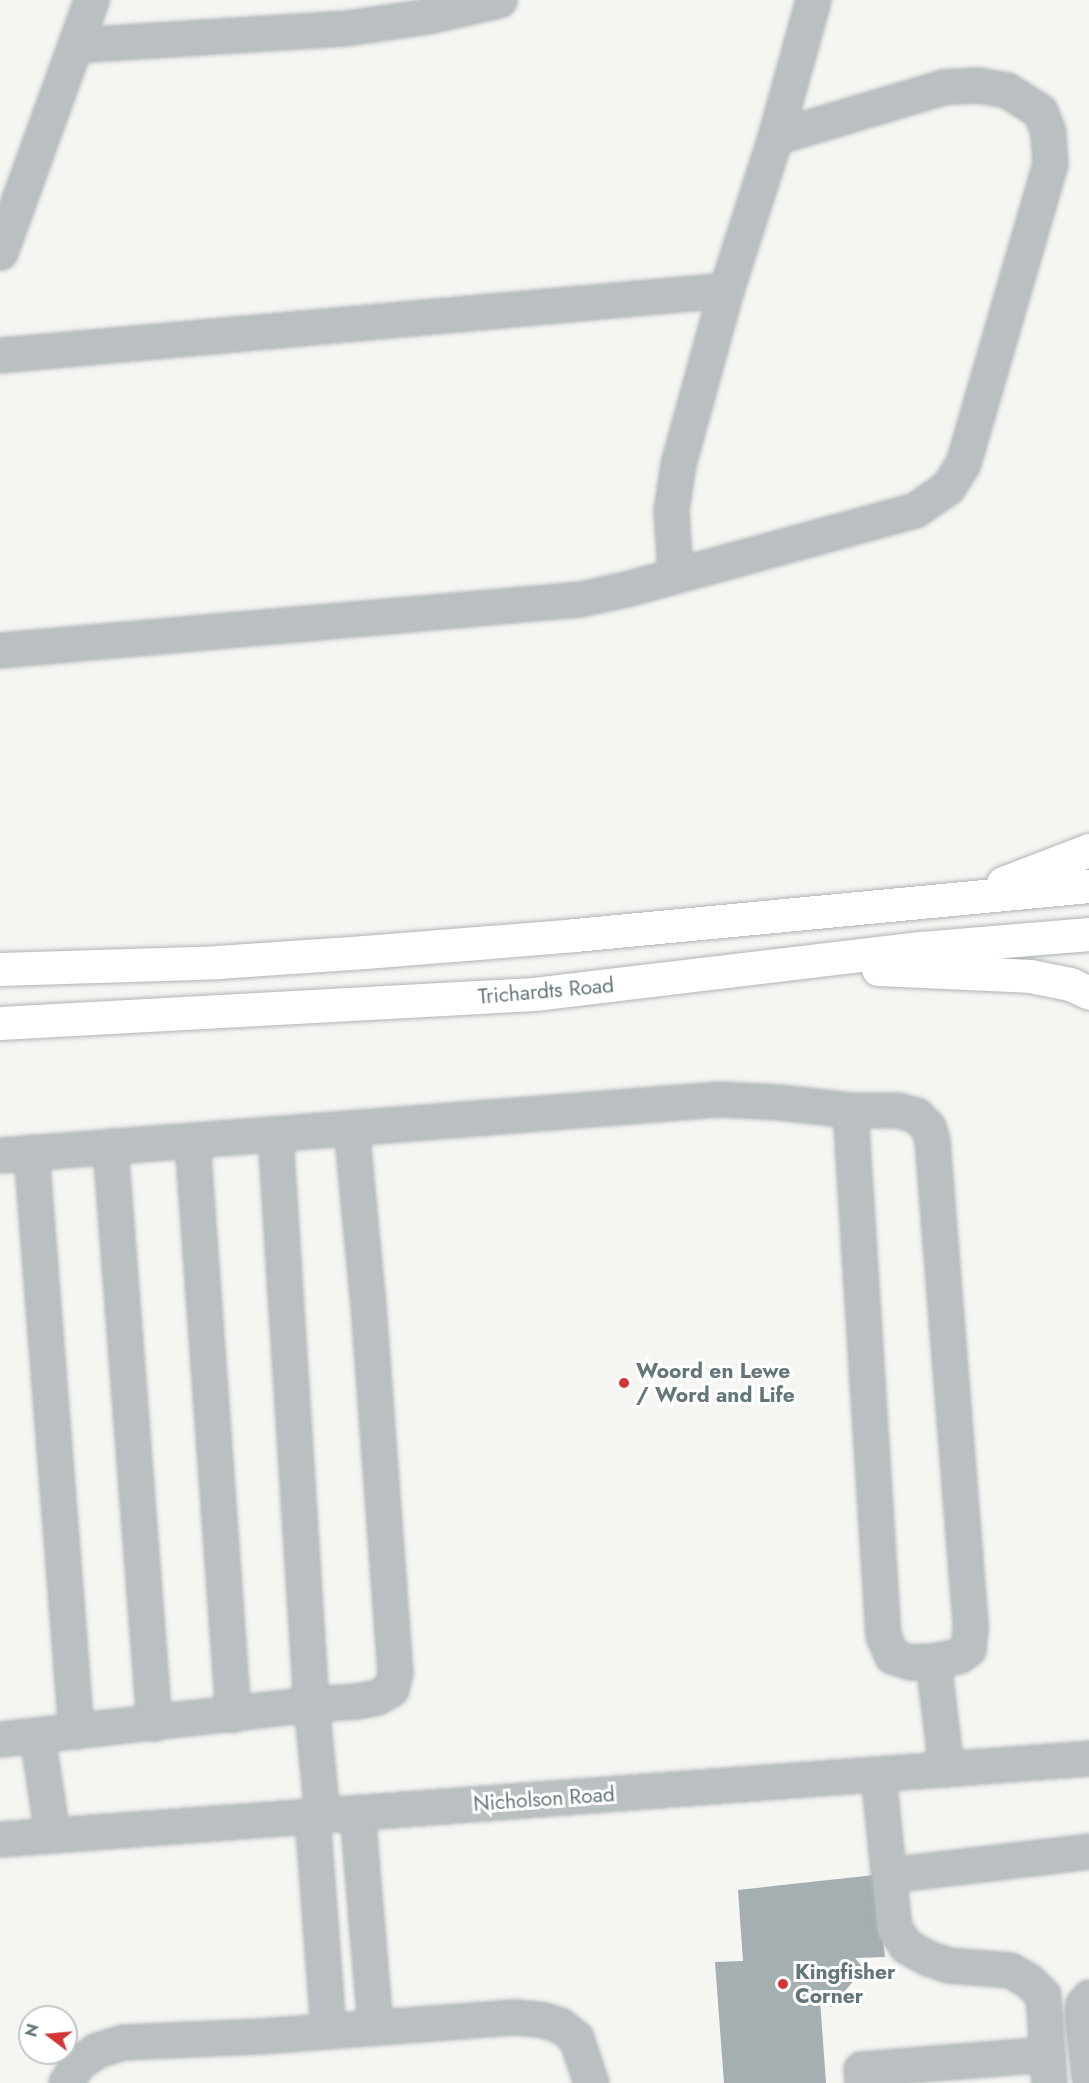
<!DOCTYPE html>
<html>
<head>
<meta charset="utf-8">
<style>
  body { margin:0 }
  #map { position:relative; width:1089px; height:2083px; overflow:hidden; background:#f5f5f2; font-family:Jost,sans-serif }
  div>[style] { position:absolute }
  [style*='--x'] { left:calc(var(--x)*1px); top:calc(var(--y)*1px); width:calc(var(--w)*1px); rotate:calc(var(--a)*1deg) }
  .building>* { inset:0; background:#a5aeb1 }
  .roads { filter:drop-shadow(0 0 2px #aeb5b6) drop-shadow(0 0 2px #aeb5b6) }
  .minor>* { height:33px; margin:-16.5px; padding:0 16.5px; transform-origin:16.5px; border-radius:16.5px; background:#bac0c2 }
  .major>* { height:33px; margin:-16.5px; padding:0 16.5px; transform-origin:16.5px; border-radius:16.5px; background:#fff }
  .dots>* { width:16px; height:16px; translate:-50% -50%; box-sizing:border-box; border:3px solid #fff; border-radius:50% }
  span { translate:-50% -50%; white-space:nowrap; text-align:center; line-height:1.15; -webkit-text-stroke:6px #fff; paint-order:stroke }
  .street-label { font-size:21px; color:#63767a }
  .poi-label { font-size:21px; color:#63767a; font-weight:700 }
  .left { translate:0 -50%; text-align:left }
  .north { position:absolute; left:18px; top:2005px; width:60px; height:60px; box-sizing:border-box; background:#fff; border:2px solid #c1c8ca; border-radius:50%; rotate:286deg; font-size:16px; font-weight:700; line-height:24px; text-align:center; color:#63767a }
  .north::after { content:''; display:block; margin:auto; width:21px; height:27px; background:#d23636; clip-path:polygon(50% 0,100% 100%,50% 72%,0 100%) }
</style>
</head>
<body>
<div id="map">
  <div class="building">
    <div style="clip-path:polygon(875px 1875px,885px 1957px,855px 1958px,864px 1969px,831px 2007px,820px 2000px,826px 2083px,724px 2083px,715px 1962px,743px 1961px,738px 1890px)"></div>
  </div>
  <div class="roads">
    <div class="minor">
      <div style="--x:75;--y:45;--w:272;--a:-3.6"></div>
      <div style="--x:346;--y:28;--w:83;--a:-8.3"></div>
      <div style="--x:428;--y:16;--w:73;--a:-12.7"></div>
      <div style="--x:0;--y:252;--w:268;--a:-70.1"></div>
      <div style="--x:0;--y:355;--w:729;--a:-5.12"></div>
      <div style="--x:675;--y:574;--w:64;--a:-93.6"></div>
      <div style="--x:671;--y:510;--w:47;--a:-81.3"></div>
      <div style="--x:678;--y:464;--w:180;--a:-74.6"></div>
      <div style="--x:726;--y:290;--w:161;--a:-72.2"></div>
      <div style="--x:775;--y:137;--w:142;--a:-74.5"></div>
      <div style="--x:0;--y:650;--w:582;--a:-5.03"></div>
      <div style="--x:580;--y:599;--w:47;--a:-12.3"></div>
      <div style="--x:626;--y:589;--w:300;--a:-15.3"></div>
      <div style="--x:915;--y:510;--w:40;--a:-34.9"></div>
      <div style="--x:948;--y:487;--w:28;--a:-58"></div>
      <div style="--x:963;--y:463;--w:312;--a:-73.8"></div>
      <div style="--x:1050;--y:163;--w:31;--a:-94"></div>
      <div style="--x:1048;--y:132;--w:22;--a:-111"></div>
      <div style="--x:1040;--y:111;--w:39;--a:-148"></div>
      <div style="--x:1007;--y:90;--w:29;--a:-170"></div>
      <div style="--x:978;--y:85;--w:35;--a:177"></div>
      <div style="--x:943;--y:87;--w:175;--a:163.4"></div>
      <div style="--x:275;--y:1134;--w:571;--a:86.39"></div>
      <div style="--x:311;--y:1704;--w:112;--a:84.3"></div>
      <div style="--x:192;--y:1140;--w:576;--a:85.92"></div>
      <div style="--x:110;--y:1146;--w:579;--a:85.64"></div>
      <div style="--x:31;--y:1152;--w:581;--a:85.56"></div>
      <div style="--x:0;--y:1155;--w:721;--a:-4.45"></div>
      <div style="--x:719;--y:1099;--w:60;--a:2.9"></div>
      <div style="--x:779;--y:1102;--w:71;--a:6.4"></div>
      <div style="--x:850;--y:1110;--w:47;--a:0"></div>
      <div style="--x:897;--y:1110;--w:20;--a:15"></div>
      <div style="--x:916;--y:1115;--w:17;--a:45"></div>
      <div style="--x:928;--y:1127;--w:14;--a:73"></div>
      <div style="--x:932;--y:1140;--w:489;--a:85.5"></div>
      <div style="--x:970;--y:1628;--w:21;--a:95"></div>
      <div style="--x:968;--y:1649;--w:12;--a:145"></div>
      <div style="--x:958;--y:1656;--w:25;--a:169"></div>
      <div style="--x:933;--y:1661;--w:23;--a:178"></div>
      <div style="--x:910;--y:1662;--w:19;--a:-162"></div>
      <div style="--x:892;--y:1656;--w:22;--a:-114"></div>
      <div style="--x:883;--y:1636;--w:527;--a:-93.59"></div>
      <div style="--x:933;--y:1661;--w:109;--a:83.1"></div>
      <div style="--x:37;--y:1735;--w:100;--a:81.4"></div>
      <div style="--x:0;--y:1739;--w:313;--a:-6.4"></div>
      <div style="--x:311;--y:1704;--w:46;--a:-3.7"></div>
      <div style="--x:357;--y:1701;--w:20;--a:-11"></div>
      <div style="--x:377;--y:1697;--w:16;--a:-30"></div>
      <div style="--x:391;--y:1689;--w:16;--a:-76"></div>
      <div style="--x:395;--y:1673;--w:378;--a:-94.2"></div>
      <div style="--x:367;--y:1296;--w:169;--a:-95.4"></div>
      <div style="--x:878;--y:1774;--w:155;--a:84.1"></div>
      <div style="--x:894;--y:1928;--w:22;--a:56"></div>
      <div style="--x:906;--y:1946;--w:25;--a:29"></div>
      <div style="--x:928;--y:1958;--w:21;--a:19"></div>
      <div style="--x:948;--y:1965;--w:62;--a:4.6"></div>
      <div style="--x:1010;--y:1970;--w:22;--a:30"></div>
      <div style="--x:1029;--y:1981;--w:20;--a:45"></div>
      <div style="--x:1043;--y:1995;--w:88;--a:86.1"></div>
      <div style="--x:357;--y:1812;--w:215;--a:85.2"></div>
      <div style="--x:312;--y:1816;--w:215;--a:85.7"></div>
      <div style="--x:0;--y:1839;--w:1092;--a:-4.25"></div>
      <div style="--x:889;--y:1875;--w:201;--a:-6.8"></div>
      <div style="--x:1089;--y:1997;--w:9;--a:131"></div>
      <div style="--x:1083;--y:2004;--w:10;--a:96"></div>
      <div style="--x:1082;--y:2014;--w:63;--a:83.7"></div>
      <div style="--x:66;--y:2083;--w:22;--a:-60"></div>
      <div style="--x:77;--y:2064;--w:24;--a:-35"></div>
      <div style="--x:97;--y:2050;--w:28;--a:-17"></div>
      <div style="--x:124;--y:2042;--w:136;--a:-2.5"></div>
      <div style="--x:260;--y:2036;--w:256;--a:-4.3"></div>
      <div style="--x:515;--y:2017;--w:25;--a:5"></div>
      <div style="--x:540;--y:2019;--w:21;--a:17"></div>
      <div style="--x:560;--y:2025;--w:21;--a:39"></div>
      <div style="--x:576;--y:2038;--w:47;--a:71.6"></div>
      <div style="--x:862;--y:2083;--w:14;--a:-94"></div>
      <div style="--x:861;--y:2069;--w:187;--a:-4.6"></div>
    </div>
    <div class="major">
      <div style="--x:1003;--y:883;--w:92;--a:-21"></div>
      <div style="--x:0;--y:969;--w:218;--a:-1.8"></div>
      <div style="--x:218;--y:962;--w:147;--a:-3.9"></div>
      <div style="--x:365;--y:952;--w:211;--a:-4.6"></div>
      <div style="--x:575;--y:935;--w:516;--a:-5.45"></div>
      <div style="--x:878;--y:969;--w:152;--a:2.6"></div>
      <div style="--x:1030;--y:976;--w:41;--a:11.3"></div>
      <div style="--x:1070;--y:984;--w:21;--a:25"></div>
      <div style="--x:0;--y:1023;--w:535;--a:-3.11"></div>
      <div style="--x:534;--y:994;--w:391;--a:-6.8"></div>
      <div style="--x:922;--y:948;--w:168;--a:-4.8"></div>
    </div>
  </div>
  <div class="dots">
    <div style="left:624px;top:1383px;background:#d23636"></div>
    <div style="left:783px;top:1984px;background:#d23636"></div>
  </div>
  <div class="street-label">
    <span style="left:546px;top:991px;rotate:-5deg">Trichardts Road</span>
    <span style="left:544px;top:1799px;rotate:-4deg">Nicholson Road</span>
  </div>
  <div class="poi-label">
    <span class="left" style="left:636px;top:1383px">Woord en Lewe<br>/ Word and Life</span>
    <span class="left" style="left:795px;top:1984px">Kingfisher<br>Corner</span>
  </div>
  <div class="north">N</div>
</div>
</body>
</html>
